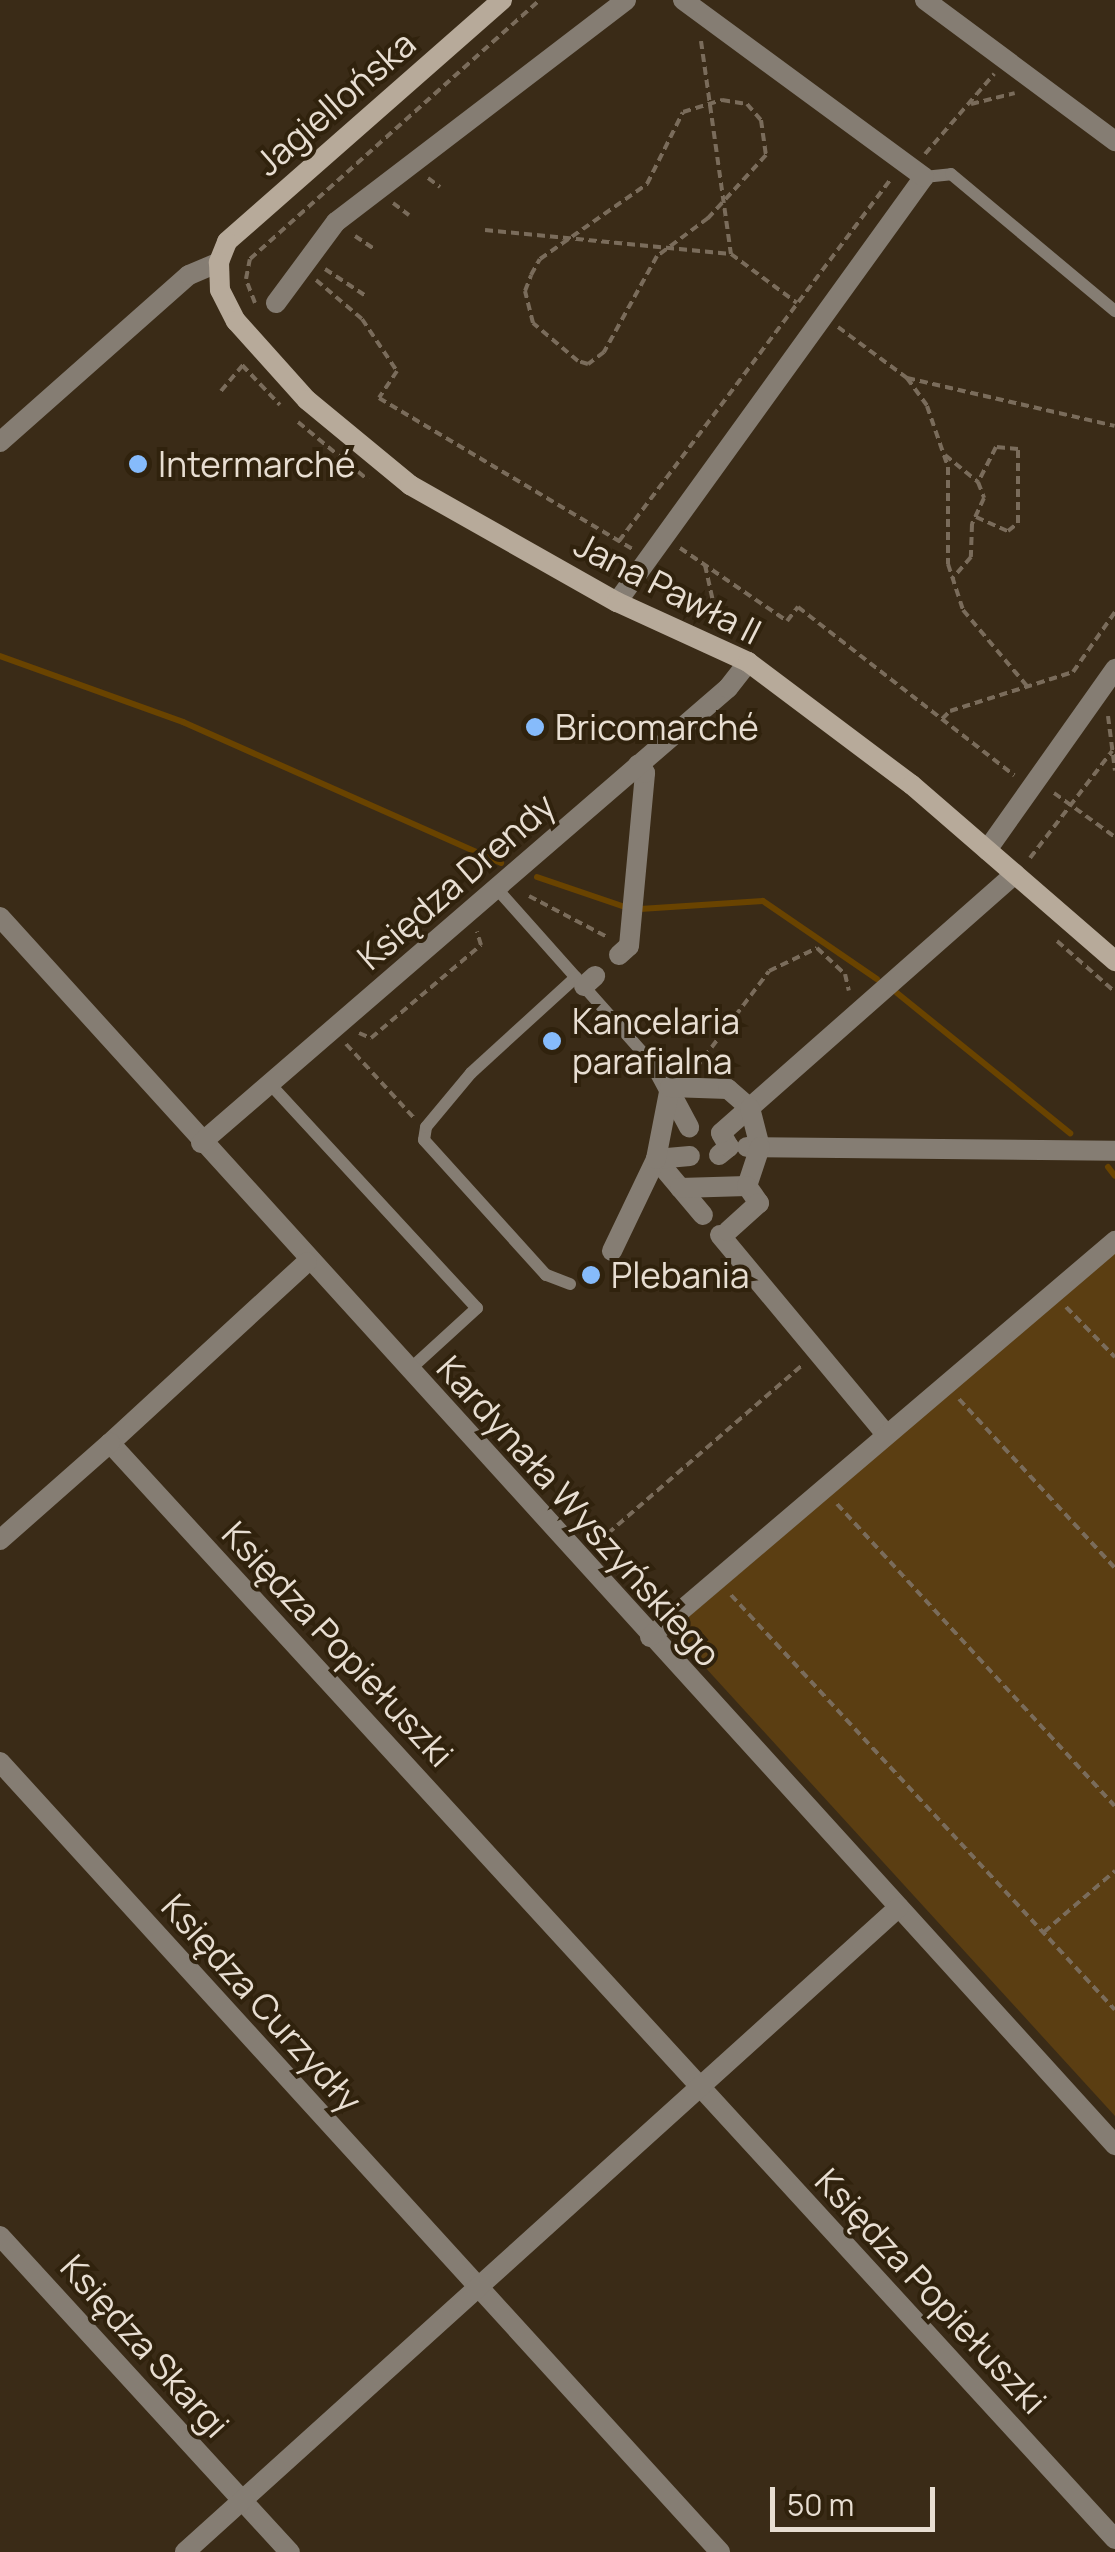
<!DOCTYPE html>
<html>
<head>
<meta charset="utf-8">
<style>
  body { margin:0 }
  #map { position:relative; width:1115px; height:2552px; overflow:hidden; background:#3a2b17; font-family:Manrope,sans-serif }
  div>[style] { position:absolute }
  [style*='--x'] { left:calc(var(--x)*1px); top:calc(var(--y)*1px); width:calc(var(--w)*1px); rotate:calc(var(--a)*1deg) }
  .green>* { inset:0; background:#5b3e12 }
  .stream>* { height:6px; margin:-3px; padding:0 3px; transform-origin:3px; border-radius:3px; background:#694300 }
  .path>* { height:4px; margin-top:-2px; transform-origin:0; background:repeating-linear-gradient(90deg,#7a6c5b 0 8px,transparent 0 13px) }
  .lane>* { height:12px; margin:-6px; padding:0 6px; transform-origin:6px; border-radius:6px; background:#857d73 }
  .street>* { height:20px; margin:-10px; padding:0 10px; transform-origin:10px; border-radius:10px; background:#857d73 }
  .secondary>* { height:20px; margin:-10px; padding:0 10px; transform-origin:10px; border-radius:10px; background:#b7aa9a }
  .dots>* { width:28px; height:28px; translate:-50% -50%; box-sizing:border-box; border:5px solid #30220d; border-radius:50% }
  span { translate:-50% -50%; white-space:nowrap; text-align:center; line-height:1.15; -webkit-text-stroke:8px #30220d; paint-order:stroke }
  .street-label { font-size:35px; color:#e8ded2 }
  .poi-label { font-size:35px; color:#e8ded2 }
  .left { translate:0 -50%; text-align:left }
  .scale { position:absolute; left:770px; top:2487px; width:165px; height:45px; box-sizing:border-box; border:5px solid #e8ded2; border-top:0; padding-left:12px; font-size:30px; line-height:35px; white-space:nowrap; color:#e8ded2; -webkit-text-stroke:8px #30220d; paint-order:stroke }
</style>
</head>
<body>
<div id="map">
  <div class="green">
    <div style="clip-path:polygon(1115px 1252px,1115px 2116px,672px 1631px)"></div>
  </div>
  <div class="stream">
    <div style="--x:0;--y:656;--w:195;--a:19.8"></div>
    <div style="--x:183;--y:722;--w:348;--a:23.9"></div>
    <div style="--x:537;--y:877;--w:93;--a:18.8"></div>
    <div style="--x:640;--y:909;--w:123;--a:-3.7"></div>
    <div style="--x:763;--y:901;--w:138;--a:34.4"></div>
    <div style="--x:897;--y:993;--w:223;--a:39"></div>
    <div style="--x:1108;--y:1167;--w:11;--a:52"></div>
  </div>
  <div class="path">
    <div style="--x:701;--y:41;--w:215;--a:82"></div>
    <div style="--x:722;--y:100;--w:25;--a:9"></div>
    <div style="--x:747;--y:104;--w:21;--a:49"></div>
    <div style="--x:761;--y:120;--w:35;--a:82"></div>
    <div style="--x:766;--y:155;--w:86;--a:132.6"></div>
    <div style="--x:708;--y:218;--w:64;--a:143.3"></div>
    <div style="--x:657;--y:256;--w:110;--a:118.9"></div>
    <div style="--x:604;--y:352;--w:20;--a:143"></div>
    <div style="--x:588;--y:364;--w:10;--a:-163"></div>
    <div style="--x:578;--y:361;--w:59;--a:-139.8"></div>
    <div style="--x:533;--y:323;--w:33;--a:-104"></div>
    <div style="--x:525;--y:291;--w:17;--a:-69"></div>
    <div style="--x:531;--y:275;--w:18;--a:-61"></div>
    <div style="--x:540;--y:259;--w:131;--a:-35"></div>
    <div style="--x:647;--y:184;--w:80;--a:-63.4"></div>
    <div style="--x:683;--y:112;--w:41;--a:-17.1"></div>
    <div style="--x:971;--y:104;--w:45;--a:-14"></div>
    <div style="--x:925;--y:154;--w:106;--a:-49.2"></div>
    <div style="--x:428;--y:178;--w:15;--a:37"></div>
    <div style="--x:393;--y:203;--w:20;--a:37"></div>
    <div style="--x:485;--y:230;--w:247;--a:5.6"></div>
    <div style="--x:731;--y:254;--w:82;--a:36.6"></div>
    <div style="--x:355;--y:236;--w:25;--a:34"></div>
    <div style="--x:325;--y:269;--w:49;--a:33.4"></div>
    <div style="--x:316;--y:280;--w:60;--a:40.3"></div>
    <div style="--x:362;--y:319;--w:63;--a:56.1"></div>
    <div style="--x:397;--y:371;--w:32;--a:124"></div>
    <div style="--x:379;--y:398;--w:295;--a:30.8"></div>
    <div style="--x:255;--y:303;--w:26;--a:-111"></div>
    <div style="--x:246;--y:279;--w:20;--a:-79"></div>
    <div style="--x:250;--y:259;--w:389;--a:-41.8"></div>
    <div style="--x:838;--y:327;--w:86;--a:36.5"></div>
    <div style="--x:907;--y:378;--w:213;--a:13"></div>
    <div style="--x:242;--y:365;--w:55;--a:46.5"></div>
    <div style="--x:907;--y:378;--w:34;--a:54"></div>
    <div style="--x:927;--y:406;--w:65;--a:71"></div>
    <div style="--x:948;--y:467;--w:97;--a:90"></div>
    <div style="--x:948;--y:564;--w:48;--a:71.9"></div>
    <div style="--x:963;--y:610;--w:99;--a:49.9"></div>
    <div style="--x:221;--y:391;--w:35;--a:-50"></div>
    <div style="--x:298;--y:422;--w:91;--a:39.6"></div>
    <div style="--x:945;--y:455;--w:43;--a:39.3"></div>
    <div style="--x:978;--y:482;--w:17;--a:69"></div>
    <div style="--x:984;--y:498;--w:29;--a:115"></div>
    <div style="--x:972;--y:524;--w:33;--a:92"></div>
    <div style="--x:971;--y:557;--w:29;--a:131"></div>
    <div style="--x:976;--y:517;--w:35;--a:24"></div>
    <div style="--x:1008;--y:531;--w:13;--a:-39"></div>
    <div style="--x:1018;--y:523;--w:74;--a:-90"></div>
    <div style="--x:1018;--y:449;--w:22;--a:-175"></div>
    <div style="--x:996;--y:447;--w:39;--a:117"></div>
    <div style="--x:619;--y:541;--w:454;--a:-53.1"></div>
    <div style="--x:680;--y:548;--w:130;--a:34.3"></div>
    <div style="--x:787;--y:621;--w:18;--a:-52"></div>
    <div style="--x:798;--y:607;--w:274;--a:37.9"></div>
    <div style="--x:705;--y:565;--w:60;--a:77.6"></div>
    <div style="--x:1108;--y:716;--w:55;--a:82.7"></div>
    <div style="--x:942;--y:719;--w:11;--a:-45"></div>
    <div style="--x:950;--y:711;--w:129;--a:-17.6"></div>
    <div style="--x:1073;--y:672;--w:73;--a:-55"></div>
    <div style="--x:1054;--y:793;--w:75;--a:35.8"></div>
    <div style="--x:1030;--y:858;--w:135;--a:-52.5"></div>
    <div style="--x:529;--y:896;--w:90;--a:27.7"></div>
    <div style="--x:1057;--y:941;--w:77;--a:41.3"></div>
    <div style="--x:359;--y:1033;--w:13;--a:23"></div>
    <div style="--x:371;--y:1038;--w:144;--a:-40.2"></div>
    <div style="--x:481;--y:945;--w:14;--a:-107"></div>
    <div style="--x:346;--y:1044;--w:100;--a:47.4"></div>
    <div style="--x:696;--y:1068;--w:121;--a:-53"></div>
    <div style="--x:769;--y:971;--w:53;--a:-25.6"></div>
    <div style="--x:817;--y:948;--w:38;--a:43"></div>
    <div style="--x:845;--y:974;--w:17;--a:77"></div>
    <div style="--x:1066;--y:1307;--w:70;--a:45.6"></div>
    <div style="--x:959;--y:1399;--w:230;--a:47.3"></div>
    <div style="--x:837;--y:1504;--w:410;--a:47.4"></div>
    <div style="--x:598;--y:1542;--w:270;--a:-40.9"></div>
    <div style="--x:731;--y:1595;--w:565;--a:47.22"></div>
    <div style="--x:1044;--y:1932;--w:94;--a:-40.7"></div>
  </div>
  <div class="lane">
    <div style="--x:924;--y:177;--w:27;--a:-6"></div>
    <div style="--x:951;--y:174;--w:214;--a:39.9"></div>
    <div style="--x:497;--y:889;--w:244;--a:48.3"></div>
    <div style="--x:270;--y:1084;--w:305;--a:47.3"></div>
    <div style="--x:477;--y:1308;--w:93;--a:137.6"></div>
    <div style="--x:570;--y:1284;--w:26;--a:-159"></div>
    <div style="--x:546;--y:1275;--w:182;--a:-132.1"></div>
    <div style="--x:424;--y:1140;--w:13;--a:-81"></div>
    <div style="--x:426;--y:1127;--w:70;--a:-50.2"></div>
    <div style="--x:471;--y:1073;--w:142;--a:-42.4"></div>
  </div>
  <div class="street">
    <div style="--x:925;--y:0;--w:237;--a:36.6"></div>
    <div style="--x:276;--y:303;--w:101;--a:-53.5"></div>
    <div style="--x:336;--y:222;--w:365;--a:-37.4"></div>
    <div style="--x:0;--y:442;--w:252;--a:-41.5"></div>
    <div style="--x:189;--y:275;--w:33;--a:-23"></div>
    <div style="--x:617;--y:602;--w:524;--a:-54.16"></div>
    <div style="--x:924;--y:177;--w:299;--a:-143.7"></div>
    <div style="--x:987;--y:850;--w:222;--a:-54.7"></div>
    <div style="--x:0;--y:917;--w:1659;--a:47.76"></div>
    <div style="--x:619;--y:955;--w:13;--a:-42"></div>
    <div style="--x:629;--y:946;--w:174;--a:-84.7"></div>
    <div style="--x:645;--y:773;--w:11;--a:-131"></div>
    <div style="--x:584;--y:986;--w:15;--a:-42"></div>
    <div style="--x:659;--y:1071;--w:64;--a:61.8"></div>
    <div style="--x:201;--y:1143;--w:696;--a:-40.81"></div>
    <div style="--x:728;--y:688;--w:33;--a:-52"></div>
    <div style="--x:747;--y:1147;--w:368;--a:0.6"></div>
    <div style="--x:719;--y:1155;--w:13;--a:-39"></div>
    <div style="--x:729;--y:1147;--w:16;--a:-120"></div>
    <div style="--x:721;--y:1133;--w:392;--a:-41.4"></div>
    <div style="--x:656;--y:1159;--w:73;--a:50"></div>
    <div style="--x:656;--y:1159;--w:34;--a:-5"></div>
    <div style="--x:680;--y:1188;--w:67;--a:-1.7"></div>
    <div style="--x:720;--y:1235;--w:259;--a:50.2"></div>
    <div style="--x:612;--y:1251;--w:102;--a:-64.4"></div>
    <div style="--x:656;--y:1159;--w:73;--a:-79"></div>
    <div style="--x:670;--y:1087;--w:58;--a:2"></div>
    <div style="--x:728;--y:1089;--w:29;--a:41"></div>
    <div style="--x:750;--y:1108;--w:40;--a:75.6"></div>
    <div style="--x:760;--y:1147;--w:41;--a:108.4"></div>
    <div style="--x:747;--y:1186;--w:21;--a:55"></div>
    <div style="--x:759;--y:1203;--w:42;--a:137.9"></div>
    <div style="--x:307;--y:1262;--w:268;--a:137.4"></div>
    <div style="--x:110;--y:1443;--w:1487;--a:47.48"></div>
    <div style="--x:0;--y:1540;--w:147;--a:-41.4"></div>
    <div style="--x:650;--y:1637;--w:611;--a:-40.42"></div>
    <div style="--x:0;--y:1762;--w:1069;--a:47.65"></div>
    <div style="--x:0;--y:2236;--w:429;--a:47.5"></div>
    <div style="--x:185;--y:2552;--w:962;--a:-42.09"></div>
  </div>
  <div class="secondary">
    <div style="--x:502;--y:0;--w:366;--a:138.7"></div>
    <div style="--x:227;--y:242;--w:22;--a:112"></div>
    <div style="--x:219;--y:262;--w:28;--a:88"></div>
    <div style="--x:220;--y:290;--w:35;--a:63"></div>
    <div style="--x:236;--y:321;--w:106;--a:48.1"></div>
    <div style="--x:307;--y:400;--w:134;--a:39.5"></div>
    <div style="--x:410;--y:485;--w:238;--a:29.5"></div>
    <div style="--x:617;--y:602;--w:144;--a:24.6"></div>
    <div style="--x:748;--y:662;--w:205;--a:36.9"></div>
    <div style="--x:912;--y:785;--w:269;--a:40.9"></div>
  </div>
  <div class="dots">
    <div style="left:138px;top:464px;background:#86bbfb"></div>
    <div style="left:535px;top:727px;background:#86bbfb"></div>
    <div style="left:552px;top:1041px;background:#86bbfb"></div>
    <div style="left:591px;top:1275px;background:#86bbfb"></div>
  </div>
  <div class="street-label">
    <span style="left:335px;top:103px;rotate:-41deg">Jagiellońska</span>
    <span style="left:668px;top:588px;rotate:27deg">Jana Pawła II</span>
    <span style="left:456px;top:881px;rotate:-41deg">Księdza Drendy</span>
    <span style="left:579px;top:1511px;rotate:48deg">Kardynała Wyszyńskiego</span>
    <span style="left:338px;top:1644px;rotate:47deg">Księdza Popiełuszki</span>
    <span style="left:262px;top:2003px;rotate:48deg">Księdza Curzydły</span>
    <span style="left:931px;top:2291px;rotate:47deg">Księdza Popiełuszki</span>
    <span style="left:145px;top:2346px;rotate:48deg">Księdza Skargi</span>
  </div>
  <div class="poi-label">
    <span class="left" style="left:158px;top:464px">Intermarché</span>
    <span class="left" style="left:555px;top:727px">Bricomarché</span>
    <span class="left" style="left:572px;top:1041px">Kancelaria<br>parafialna</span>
    <span class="left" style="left:611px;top:1275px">Plebania</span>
  </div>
  <div class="scale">50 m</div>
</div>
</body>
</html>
